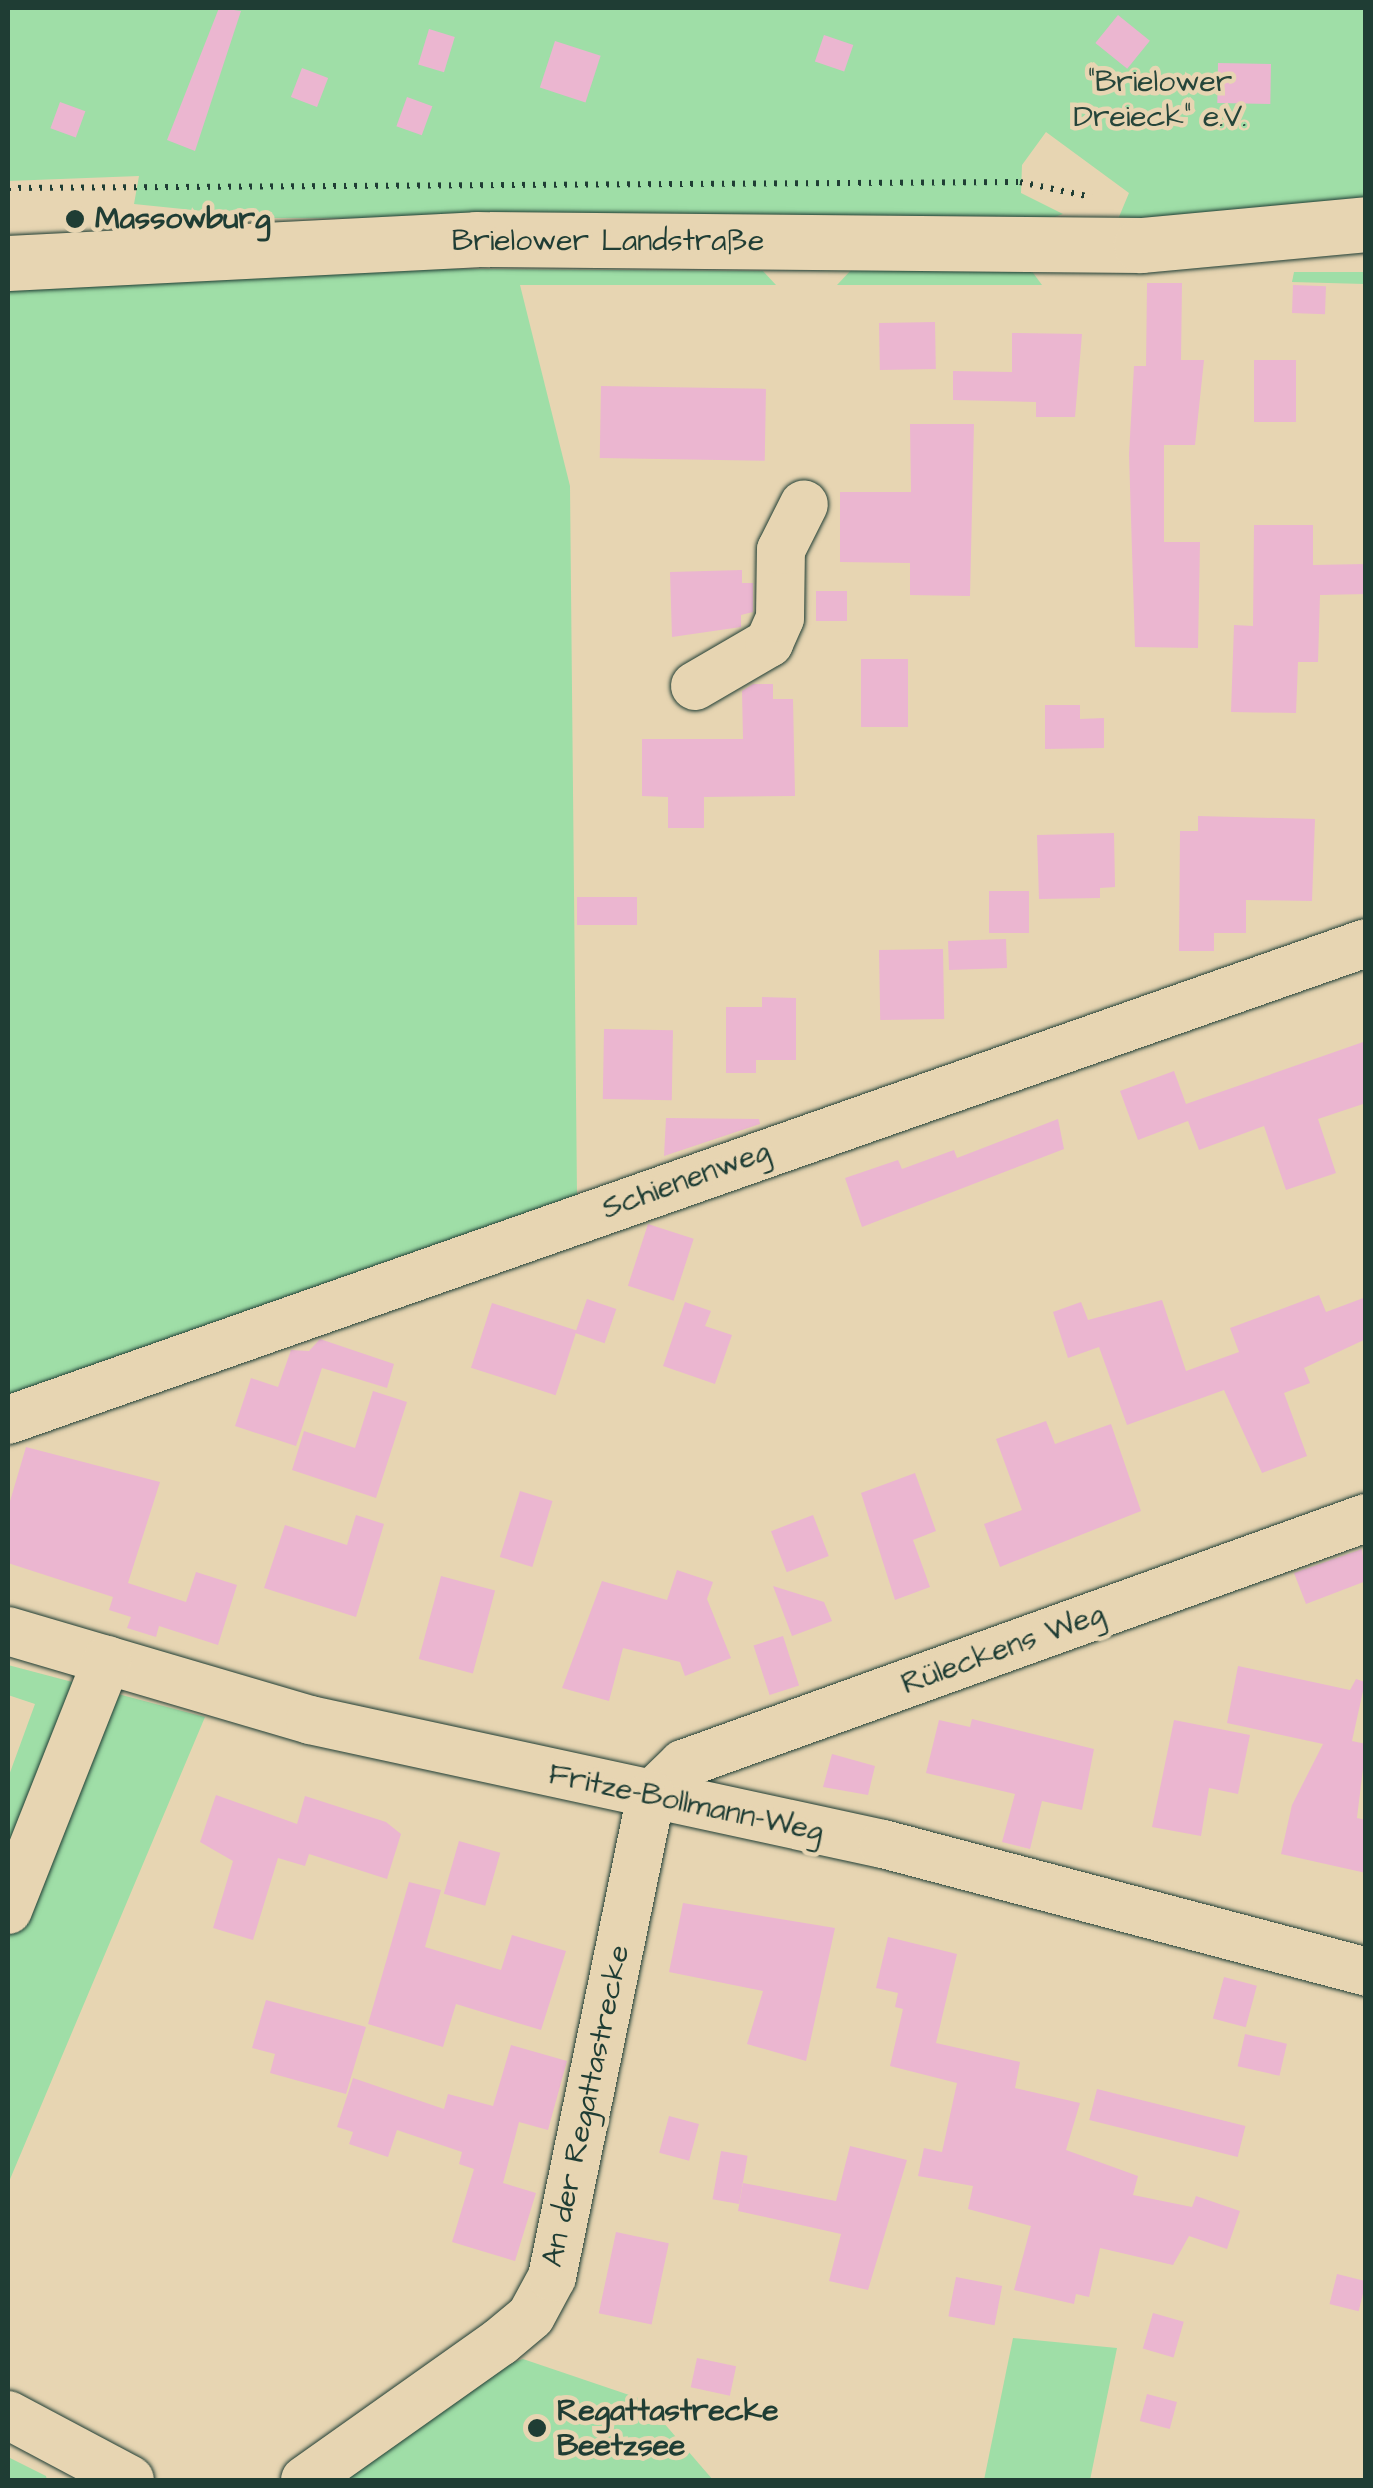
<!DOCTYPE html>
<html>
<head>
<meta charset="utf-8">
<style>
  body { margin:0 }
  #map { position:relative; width:1373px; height:2488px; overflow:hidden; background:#e7d5b2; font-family:"Architects Daughter",sans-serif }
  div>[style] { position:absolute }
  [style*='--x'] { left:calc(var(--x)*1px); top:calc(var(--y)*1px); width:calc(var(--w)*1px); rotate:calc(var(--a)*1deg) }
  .green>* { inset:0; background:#9fdea7 }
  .building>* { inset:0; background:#ebb6d0; transform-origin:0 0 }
  .path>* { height:6px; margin-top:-3px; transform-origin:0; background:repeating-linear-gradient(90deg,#1f3d34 0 2.5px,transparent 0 10.5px) }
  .roads { filter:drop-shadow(0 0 2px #1f3d34) drop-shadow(0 0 2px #1f3d34) }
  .minor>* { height:48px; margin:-24px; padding:0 24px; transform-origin:24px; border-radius:24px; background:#e7d5b2 }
  .major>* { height:55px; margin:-27.5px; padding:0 27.5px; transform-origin:27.5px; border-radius:27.5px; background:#e7d5b2 }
  .dots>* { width:28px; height:28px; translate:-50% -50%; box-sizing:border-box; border:5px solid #e7d5b2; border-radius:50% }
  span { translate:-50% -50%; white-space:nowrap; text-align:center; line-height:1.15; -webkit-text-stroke:9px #e7d5b2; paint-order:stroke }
  .park-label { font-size:30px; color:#25453a }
  .poi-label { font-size:30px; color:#1f3d34; font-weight:700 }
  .left { translate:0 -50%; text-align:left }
  .street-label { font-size:30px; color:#1f3d34 }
  .frame { position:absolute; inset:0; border:10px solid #1f3d34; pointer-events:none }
</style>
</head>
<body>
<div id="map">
  <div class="green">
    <div style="clip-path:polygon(8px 8px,1364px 8px,1365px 206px,1116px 224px,1129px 193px,1046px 132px,1022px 165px,1021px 193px,1063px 214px,1044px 221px,272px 218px,134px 204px,139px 176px,8px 181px)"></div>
    <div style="clip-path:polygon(159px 267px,763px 271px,776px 285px,520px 285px,570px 486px,577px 1195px,8px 1407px,8px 285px)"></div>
    <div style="clip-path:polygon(852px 269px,1031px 270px,1042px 285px,837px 285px)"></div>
    <div style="clip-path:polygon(1294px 272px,1365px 272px,1365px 284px,1292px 282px)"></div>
    <div style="clip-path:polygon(8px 1665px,205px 1717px,8px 2184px,8px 1778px,35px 1704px,8px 1695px)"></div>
    <div style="clip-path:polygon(1013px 2338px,1117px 2348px,1090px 2480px,984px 2480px)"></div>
    <div style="clip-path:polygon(523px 2359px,644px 2400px,713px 2480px,340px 2480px,472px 2376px)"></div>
    <div style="clip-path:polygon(8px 2457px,46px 2476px,47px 2480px,8px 2480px)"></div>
  </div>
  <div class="building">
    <div style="clip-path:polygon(219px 8px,241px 11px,195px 151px,167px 140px)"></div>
    <div style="left:1118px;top:15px;width:41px;height:36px;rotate:39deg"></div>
    <div style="left:429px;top:29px;width:27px;height:37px;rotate:17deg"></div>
    <div style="left:824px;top:35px;width:31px;height:28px;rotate:19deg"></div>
    <div style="left:555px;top:41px;width:48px;height:49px;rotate:18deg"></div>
    <div style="left:1218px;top:63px;width:53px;height:40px;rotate:1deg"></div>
    <div style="left:302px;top:68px;width:28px;height:31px;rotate:21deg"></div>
    <div style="left:407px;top:97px;width:27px;height:31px;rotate:20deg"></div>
    <div style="left:60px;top:102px;width:27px;height:28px;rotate:20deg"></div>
    <div style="clip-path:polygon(1147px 283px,1182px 283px,1181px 360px,1204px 360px,1195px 445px,1164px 445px,1164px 542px,1200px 542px,1198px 648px,1135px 647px,1129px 454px,1134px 366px,1146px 366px)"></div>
    <div style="left:1293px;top:285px;width:33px;height:28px;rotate:2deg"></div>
    <div style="left:935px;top:322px;width:47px;height:56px;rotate:89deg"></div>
    <div style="clip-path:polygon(1012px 333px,1082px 334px,1075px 417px,1036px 417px,1036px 402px,953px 400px,953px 371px,1012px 372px)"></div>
    <div style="left:1254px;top:360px;width:42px;height:62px"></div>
    <div style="left:601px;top:386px;width:165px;height:72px;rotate:1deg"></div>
    <div style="clip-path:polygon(910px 424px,974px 424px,970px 596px,910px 595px,910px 563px,840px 562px,840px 492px,911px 492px)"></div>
    <div style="clip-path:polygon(1254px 525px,1313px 525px,1313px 565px,1366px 564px,1366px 594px,1320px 595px,1318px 662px,1298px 662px,1296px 713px,1231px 712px,1234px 625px,1253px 626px)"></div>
    <div style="clip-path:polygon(742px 570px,742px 583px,753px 583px,753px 612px,741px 615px,741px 627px,672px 637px,670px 572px)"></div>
    <div style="left:816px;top:591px;width:31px;height:30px"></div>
    <div style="left:861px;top:659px;width:47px;height:68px"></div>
    <div style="clip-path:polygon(753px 684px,773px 684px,773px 699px,793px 699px,795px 796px,704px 797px,704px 828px,668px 828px,668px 797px,642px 796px,642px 739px,743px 739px,742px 691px)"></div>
    <div style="clip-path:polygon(1045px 705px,1080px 705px,1080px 719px,1104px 718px,1104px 748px,1045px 749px)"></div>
    <div style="clip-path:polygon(1198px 816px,1315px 819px,1312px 901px,1246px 900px,1246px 933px,1214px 933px,1214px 951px,1179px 951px,1180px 831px,1198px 831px)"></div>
    <div style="clip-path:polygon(1114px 833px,1115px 887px,1100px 888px,1100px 898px,1039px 899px,1037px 835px)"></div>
    <div style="left:989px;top:891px;width:40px;height:42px"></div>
    <div style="left:637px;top:897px;width:28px;height:60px;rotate:90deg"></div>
    <div style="left:1006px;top:939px;width:29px;height:58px;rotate:88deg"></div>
    <div style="left:943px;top:949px;width:70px;height:64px;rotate:89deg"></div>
    <div style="clip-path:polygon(762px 997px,796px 998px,796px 1060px,756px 1060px,756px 1073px,726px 1073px,726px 1007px,762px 1007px)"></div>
    <div style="left:604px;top:1029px;width:69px;height:70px;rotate:1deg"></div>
    <div style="clip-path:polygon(1366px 1041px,1366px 1103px,1318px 1119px,1336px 1173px,1286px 1190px,1264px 1126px,1199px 1150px,1188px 1121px,1138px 1140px,1120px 1091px,1174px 1071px,1186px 1104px)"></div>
    <div style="clip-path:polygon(666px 1118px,759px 1119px,760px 1124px,664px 1156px)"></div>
    <div style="clip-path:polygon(1058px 1119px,1064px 1149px,862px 1227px,845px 1178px,898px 1160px,902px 1169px,954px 1150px,957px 1158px)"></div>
    <div style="left:648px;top:1224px;width:48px;height:65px;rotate:18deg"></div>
    <div style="clip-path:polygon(1319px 1295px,1326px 1312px,1366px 1297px,1366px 1339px,1304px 1368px,1310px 1383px,1284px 1393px,1307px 1456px,1262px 1473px,1224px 1390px,1127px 1425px,1099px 1347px,1068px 1358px,1053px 1312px,1081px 1302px,1088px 1320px,1162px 1300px,1186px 1371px,1239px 1352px,1230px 1328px)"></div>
    <div style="left:587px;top:1299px;width:31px;height:36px;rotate:19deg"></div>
    <div style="clip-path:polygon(685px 1302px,711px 1311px,705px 1326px,732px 1335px,715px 1384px,663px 1366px)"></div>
    <div style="left:492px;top:1303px;width:89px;height:68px;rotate:18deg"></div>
    <div style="clip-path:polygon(320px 1339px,394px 1364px,387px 1388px,322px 1368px,296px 1446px,235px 1426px,251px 1378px,278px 1387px,291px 1350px,309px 1351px)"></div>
    <div style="clip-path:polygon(373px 1391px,407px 1402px,376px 1498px,292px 1470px,304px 1431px,355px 1448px)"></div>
    <div style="clip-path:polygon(1046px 1421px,1055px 1444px,1111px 1424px,1141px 1511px,1000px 1567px,984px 1524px,1022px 1510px,996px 1439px)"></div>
    <div style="clip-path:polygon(26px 1447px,160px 1482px,128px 1583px,186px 1602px,196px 1572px,237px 1585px,218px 1645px,159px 1626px,156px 1637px,127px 1628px,131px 1617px,109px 1610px,113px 1597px,8px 1563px,8px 1508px)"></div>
    <div style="clip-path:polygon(915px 1473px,936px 1531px,913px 1540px,930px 1587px,895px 1600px,861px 1493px)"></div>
    <div style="left:520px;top:1491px;width:34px;height:69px;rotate:17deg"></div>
    <div style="clip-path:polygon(356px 1515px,384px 1524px,356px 1617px,264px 1588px,285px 1525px,347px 1545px)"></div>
    <div style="left:813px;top:1515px;width:44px;height:45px;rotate:69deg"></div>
    <div style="clip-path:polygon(1362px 1549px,1366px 1581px,1306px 1604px,1294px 1573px)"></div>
    <div style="clip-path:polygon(677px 1570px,713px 1582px,707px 1599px,731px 1658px,685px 1676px,680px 1662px,623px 1648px,609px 1701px,562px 1688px,602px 1581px,667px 1600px)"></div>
    <div style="left:441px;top:1576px;width:56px;height:86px;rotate:15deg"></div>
    <div style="clip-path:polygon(773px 1586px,824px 1602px,832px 1621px,792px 1636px)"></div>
    <div style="left:783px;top:1636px;width:52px;height:31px;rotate:72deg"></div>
    <div style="clip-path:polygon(1238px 1666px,1350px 1690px,1356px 1679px,1365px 1682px,1352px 1741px,1366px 1744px,1357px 1818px,1366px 1820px,1366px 1873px,1281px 1854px,1292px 1805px,1323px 1744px,1227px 1723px)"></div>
    <div style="clip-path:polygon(972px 1719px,1094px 1749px,1082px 1810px,1042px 1801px,1030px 1849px,1002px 1842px,1015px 1794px,926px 1773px,939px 1720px,970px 1727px)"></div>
    <div style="clip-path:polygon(1174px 1720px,1250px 1735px,1238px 1794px,1209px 1788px,1201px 1836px,1152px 1827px)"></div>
    <div style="clip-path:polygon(832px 1754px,875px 1766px,868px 1795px,823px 1787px)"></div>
    <div style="clip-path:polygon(216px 1795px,297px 1824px,305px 1796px,386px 1822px,401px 1834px,387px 1879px,309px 1854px,305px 1866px,278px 1858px,253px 1940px,213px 1928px,233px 1861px,200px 1842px)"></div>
    <div style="left:459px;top:1841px;width:43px;height:55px;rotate:16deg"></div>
    <div style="clip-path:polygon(409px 1882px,441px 1890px,425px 1947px,501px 1970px,512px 1935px,566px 1951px,541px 2030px,456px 2004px,443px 2047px,368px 2024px)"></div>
    <div style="clip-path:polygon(683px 1903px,835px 1928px,806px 2061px,747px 2044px,763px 1991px,669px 1972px)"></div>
    <div style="clip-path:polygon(888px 1937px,957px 1954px,936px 2043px,1020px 2062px,1015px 2088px,1080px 2103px,1066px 2150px,1138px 2176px,1133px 2195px,1192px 2207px,1196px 2196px,1240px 2211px,1227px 2249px,1189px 2236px,1173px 2265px,1100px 2248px,1089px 2297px,1076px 2294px,1074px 2304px,1014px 2290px,1031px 2226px,968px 2209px,973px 2186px,918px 2176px,924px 2148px,942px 2152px,957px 2083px,890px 2066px,903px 2009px,895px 2007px,898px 1993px,876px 1988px)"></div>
    <div style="left:1224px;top:1977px;width:34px;height:43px;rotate:15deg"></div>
    <div style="clip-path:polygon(266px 2000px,366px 2027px,346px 2094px,270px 2073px,275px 2054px,252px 2048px)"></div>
    <div style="left:1245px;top:2034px;width:43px;height:33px;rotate:13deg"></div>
    <div style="clip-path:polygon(511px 2045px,567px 2061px,548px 2130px,519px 2122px,503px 2183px,536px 2193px,515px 2261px,452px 2242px,474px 2169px,459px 2164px,462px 2152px,397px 2130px,388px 2157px,349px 2144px,353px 2132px,337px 2127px,353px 2078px,444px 2109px,448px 2094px,493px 2106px)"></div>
    <div style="left:1097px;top:2089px;width:153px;height:32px;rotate:14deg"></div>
    <div style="left:669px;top:2116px;width:31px;height:38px;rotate:15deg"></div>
    <div style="clip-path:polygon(850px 2146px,907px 2160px,868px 2290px,829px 2281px,841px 2234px,738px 2211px,743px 2183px,836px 2201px)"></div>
    <div style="left:721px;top:2151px;width:27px;height:49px;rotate:10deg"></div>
    <div style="left:616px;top:2232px;width:54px;height:83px;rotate:12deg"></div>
    <div style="left:1337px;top:2274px;width:30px;height:31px;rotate:14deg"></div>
    <div style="left:956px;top:2277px;width:47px;height:40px;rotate:11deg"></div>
    <div style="left:1153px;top:2313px;width:32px;height:37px;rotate:16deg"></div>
    <div style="left:697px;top:2358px;width:40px;height:30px;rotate:12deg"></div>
    <div style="left:1147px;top:2394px;width:31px;height:28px;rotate:15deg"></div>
  </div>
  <div class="path">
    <div style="--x:8;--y:188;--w:1012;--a:-0.34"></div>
    <div style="--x:1020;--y:182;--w:73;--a:11.9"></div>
  </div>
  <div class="roads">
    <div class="minor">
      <div style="--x:695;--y:686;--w:86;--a:-30.2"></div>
      <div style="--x:769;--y:643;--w:27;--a:-66"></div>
      <div style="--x:780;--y:618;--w:68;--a:-89.2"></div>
      <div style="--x:781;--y:550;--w:51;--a:-63.4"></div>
      <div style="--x:8;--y:1420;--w:1439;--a:-19.35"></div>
      <div style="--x:8;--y:1631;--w:315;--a:16.4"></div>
      <div style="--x:310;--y:1720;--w:586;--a:12.21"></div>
      <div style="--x:883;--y:1844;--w:500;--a:14.8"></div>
      <div style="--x:651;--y:1795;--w:45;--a:-44.1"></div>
      <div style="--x:683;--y:1764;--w:726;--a:-19.81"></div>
      <div style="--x:8;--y:1910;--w:269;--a:-68.4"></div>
      <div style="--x:8;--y:2415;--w:138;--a:28"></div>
      <div style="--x:305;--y:2480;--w:239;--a:-35.3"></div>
      <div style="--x:500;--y:2342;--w:40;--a:-40"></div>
      <div style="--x:531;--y:2316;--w:44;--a:-61.7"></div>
      <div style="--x:552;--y:2277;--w:492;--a:-78.4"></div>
    </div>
    <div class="major">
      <div style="--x:8;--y:263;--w:469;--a:-2.9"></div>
      <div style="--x:476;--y:239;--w:665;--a:0.52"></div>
      <div style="--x:1141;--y:245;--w:226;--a:-5.3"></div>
    </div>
  </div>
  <div class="dots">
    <div style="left:75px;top:219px;background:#1f3d34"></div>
    <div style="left:537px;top:2428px;background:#1f3d34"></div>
  </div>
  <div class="park-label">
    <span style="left:1160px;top:99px">"Brielower<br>Dreieck" e.V.</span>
  </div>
  <div class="poi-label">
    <span class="left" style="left:95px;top:219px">Massowburg</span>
    <span class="left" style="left:557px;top:2428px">Regattastrecke<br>Beetzsee</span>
  </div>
  <div class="street-label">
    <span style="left:608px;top:241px">Brielower Landstraße</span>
    <span style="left:686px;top:1180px;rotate:-20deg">Schienenweg</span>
    <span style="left:1003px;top:1649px;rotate:-20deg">Rüleckens Weg</span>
    <span style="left:686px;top:1803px;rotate:12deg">Fritze-Bollmann-Weg</span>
    <span style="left:586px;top:2106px;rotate:-78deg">An der Regattastrecke</span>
  </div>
  <div class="frame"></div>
</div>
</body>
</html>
